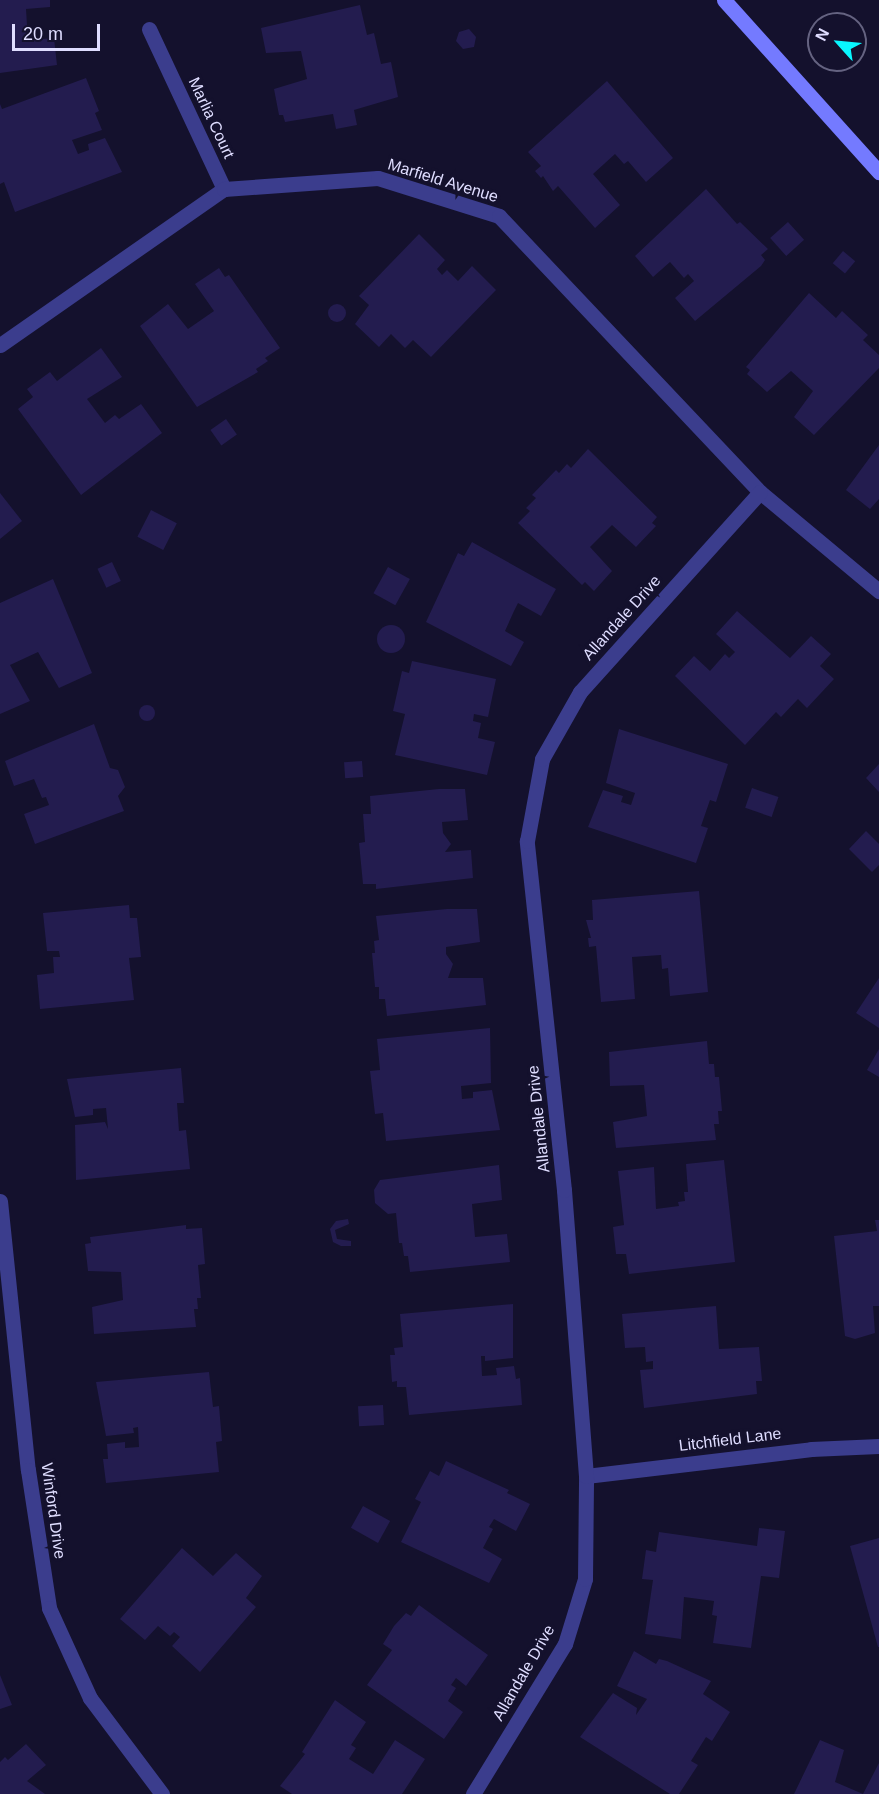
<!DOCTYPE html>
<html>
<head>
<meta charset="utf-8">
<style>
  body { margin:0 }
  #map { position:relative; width:879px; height:1794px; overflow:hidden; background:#14112d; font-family:Helvetica,sans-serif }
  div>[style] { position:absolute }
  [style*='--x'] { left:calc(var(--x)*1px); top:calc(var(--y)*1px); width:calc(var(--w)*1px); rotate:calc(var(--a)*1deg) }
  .building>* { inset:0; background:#231c4f; transform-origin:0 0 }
  .round { border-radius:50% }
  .minor>* { height:15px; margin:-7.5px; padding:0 7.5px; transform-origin:7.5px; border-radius:7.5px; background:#3b3d8d }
  .secondary>* { height:15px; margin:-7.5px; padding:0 7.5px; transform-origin:7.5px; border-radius:7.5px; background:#747aff }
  span { translate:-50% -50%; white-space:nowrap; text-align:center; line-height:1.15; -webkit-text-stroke:6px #14112d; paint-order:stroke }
  .street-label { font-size:16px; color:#dfddff }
  .north { position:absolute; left:807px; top:12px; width:60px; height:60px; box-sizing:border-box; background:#14112d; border:2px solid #656381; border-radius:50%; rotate:297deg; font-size:16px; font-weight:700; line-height:24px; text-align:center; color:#dfddff }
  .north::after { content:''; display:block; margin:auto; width:21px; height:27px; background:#09f7ff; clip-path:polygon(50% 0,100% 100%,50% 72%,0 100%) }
  .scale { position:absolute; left:12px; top:24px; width:88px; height:27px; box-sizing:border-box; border:3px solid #dfddff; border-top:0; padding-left:8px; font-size:18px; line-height:21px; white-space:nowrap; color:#dfddff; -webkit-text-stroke:4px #14112d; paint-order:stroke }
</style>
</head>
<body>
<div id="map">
  <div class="building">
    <div style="clip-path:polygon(0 0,50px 0,50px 7px,26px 9px,27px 25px,33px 27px,31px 40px,54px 38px,57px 65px,0 73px)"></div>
    <div style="clip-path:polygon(360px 5px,367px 35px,374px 33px,381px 64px,391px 62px,398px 97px,354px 110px,357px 125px,336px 129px,333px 114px,285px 122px,283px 115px,279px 115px,274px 89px,307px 79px,301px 51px,266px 53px,261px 28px)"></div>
    <div style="clip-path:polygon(469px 29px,476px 37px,474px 47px,463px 49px,456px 41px,459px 32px)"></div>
    <div style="clip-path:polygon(86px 78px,99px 111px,95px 113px,102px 130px,72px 140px,78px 154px,89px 150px,88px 144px,105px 138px,122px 172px,15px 212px,4px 182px,0 184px,0 104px,2px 109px)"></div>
    <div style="clip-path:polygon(607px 81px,673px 158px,646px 182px,628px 161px,624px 164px,615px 154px,593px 174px,620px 205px,595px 228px,558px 186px,553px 191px,543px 176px,541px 178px,535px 171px,541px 166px,528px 152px)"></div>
    <div style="clip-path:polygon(706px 189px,737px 224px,740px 222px,768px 249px,761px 255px,765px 260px,761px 266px,695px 321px,675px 298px,694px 281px,688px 274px,684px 278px,670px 262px,653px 277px,635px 256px)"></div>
    <div style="left:788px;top:222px;width:24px;height:24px;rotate:48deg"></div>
    <div style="clip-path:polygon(419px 234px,445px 260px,437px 269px,442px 275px,447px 270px,458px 281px,472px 266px,496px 290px,431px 357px,413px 340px,405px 348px,391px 334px,379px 347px,355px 324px,369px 305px,359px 296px)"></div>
    <div style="left:843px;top:251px;width:16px;height:16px;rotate:40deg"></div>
    <div style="clip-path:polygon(219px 268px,225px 277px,229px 275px,280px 348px,265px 358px,268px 361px,256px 369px,258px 372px,197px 407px,140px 326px,168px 304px,188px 329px,214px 311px,195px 284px)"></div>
    <div style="clip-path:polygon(809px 293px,836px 318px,842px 311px,868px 335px,863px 340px,879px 355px,879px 368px,814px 435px,794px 417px,813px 391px,791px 371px,767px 392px,747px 374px,750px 370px,746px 367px)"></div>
    <div class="round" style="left:328px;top:304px;width:18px;height:18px"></div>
    <div style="clip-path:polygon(101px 348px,122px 377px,87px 399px,105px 423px,115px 415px,119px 419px,141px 404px,162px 433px,81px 495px,18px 409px,33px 397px,27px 389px,50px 372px,57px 381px)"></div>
    <div style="left:226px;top:419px;width:19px;height:19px;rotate:55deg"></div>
    <div style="clip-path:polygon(879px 445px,879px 499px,870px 509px,846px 490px)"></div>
    <div style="clip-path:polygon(588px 449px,657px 517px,652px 523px,656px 526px,636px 547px,612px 525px,590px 547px,612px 571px,594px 591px,585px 582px,582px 585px,518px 523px,530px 511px,526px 508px,536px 498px,532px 495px,556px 470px,559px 473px,567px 464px,571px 468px)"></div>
    <div style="clip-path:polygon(0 493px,22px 521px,0 539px)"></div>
    <div style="left:151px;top:510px;width:29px;height:30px;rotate:27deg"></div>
    <div style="clip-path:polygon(472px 542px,556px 589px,541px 616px,518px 603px,514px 611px,505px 631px,524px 642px,511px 666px,426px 622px,458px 553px,464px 556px)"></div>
    <div style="left:112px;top:562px;width:21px;height:16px;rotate:65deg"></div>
    <div style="left:388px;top:567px;width:25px;height:30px;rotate:29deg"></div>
    <div style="clip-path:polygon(53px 579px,92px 673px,59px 688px,38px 652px,10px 665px,30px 701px,0 714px,0 603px)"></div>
    <div style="clip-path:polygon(737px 611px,790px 658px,811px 636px,831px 654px,820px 666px,834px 679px,807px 708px,798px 699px,781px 717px,776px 712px,745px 745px,675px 676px,694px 656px,710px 671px,725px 654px,729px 658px,735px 652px,716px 634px)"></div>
    <div class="round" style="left:377px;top:625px;width:28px;height:28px"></div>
    <div style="clip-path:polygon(412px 661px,496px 679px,488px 717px,474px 714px,473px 721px,481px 723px,478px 738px,495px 742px,487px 775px,395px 755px,405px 714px,393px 711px,402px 671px,409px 673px)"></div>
    <div class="round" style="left:139px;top:705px;width:16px;height:16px"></div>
    <div style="clip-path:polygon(94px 724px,110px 768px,118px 770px,125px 787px,118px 796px,124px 811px,35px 844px,24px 814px,49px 805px,46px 797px,42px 798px,34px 779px,14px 786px,5px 761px)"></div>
    <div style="clip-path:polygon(619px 729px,728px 764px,716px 802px,710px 800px,701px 826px,708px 828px,696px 863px,588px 827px,603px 790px,623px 796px,621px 802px,631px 805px,635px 793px,606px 783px)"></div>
    <div style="left:362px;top:761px;width:16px;height:18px;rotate:86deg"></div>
    <div style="clip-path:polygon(879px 764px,879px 792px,866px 778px)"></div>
    <div style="left:752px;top:788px;width:28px;height:21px;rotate:19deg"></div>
    <div style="clip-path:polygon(439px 789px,465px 789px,468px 820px,442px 822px,443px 833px,451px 844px,445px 852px,471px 850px,473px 878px,376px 889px,376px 884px,363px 884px,359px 843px,365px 842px,363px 814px,371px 814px,370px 796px)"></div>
    <div style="clip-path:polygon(866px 831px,879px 844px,879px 865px,872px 872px,849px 849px)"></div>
    <div style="clip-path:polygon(699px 891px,708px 992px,670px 996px,668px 968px,662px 969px,661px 955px,632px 957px,635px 999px,601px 1002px,596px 946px,589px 947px,588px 938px,591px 938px,586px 920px,593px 920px,592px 900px)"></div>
    <div style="clip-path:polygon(129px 905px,130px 918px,137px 918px,141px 957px,129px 958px,134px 1000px,40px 1009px,37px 975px,54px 973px,53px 957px,60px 957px,59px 951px,47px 951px,43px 913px)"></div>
    <div style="clip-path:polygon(447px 909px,477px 909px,480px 942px,446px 947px,446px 954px,453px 964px,448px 978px,483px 978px,486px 1005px,387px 1016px,385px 999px,379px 999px,379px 987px,375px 987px,372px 953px,375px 953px,374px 941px,379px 940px,376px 916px)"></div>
    <div style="clip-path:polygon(879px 978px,879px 1028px,856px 1013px)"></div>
    <div style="clip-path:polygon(490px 1028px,491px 1083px,461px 1086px,462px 1099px,473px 1098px,473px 1092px,492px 1090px,500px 1130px,386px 1141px,383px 1113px,375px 1114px,370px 1071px,380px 1070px,377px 1039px)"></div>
    <div style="clip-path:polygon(707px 1041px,709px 1064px,714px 1064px,715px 1077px,719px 1077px,722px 1111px,718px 1111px,719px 1124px,714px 1124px,716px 1140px,616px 1148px,613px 1122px,647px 1116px,644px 1085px,610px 1086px,609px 1052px)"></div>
    <div style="clip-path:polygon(879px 1049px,879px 1077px,867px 1070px)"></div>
    <div style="clip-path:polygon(181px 1068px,184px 1103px,177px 1103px,179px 1131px,186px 1130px,190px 1169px,76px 1180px,75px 1125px,105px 1122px,108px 1129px,106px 1108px,93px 1109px,93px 1115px,75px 1117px,67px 1079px)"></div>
    <div style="clip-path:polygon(724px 1160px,735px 1262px,629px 1274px,626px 1254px,616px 1254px,613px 1227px,624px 1225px,618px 1171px,654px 1167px,656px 1209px,679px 1206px,678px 1202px,685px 1201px,684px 1192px,688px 1192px,686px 1164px)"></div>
    <div style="clip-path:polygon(499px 1165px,502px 1200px,472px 1204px,475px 1237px,507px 1234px,510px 1262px,410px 1272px,408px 1256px,404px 1256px,402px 1243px,399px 1243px,396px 1213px,388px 1214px,375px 1203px,374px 1190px,380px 1180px)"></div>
    <div style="clip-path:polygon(348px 1219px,349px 1224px,335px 1230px,337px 1239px,351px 1241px,351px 1246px,341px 1246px,333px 1242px,330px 1229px,336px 1221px)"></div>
    <div style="clip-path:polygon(875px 1220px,879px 1220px,879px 1306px,873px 1306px,875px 1333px,855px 1339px,845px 1336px,834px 1236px,877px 1231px)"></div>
    <div style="clip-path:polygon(186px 1225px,186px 1229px,202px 1228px,205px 1264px,198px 1265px,201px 1298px,197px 1298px,198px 1309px,194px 1309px,196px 1327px,94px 1334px,92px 1307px,123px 1300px,121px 1272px,88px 1271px,85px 1244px,91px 1243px,90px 1237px)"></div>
    <div style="clip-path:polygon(513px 1304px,513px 1358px,485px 1361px,485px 1356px,481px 1356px,482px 1376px,497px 1375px,496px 1368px,514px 1366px,516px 1379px,520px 1378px,522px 1405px,409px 1415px,406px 1387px,397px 1387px,397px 1381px,392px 1382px,390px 1355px,395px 1355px,394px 1348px,403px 1347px,400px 1314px)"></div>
    <div style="clip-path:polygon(716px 1306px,719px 1349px,759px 1347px,762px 1381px,756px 1381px,757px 1394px,644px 1408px,640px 1370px,653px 1369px,653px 1361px,646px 1362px,645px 1347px,625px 1348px,622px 1314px)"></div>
    <div style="clip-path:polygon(209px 1372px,213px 1407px,219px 1406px,222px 1441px,216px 1442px,219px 1472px,106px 1483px,103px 1459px,108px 1459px,107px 1444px,125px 1442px,125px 1448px,139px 1447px,138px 1427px,133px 1428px,134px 1433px,106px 1436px,96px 1382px)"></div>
    <div style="left:383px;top:1405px;width:20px;height:25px;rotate:87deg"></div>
    <div style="clip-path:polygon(446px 1461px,509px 1490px,507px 1493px,530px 1504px,516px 1531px,494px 1519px,489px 1527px,493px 1529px,483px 1548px,502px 1559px,489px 1583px,401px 1542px,421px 1502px,415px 1499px,430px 1471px,439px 1476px)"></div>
    <div style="left:363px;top:1506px;width:31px;height:25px;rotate:29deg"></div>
    <div style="clip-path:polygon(759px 1528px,785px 1531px,779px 1578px,761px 1576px,751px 1648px,713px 1643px,717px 1616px,712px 1615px,714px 1601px,684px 1597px,681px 1639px,645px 1634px,653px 1580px,642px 1579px,646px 1550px,656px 1552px,659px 1532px,757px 1546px)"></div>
    <div style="clip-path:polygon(879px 1538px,879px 1647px,878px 1647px,850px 1546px)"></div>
    <div style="clip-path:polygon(182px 1548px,213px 1576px,236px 1553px,262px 1576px,246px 1598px,256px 1607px,200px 1672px,172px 1646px,180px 1637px,174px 1632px,170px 1636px,158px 1626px,145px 1640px,120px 1619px)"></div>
    <div style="clip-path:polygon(419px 1605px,488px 1655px,466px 1686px,456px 1678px,451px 1685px,456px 1688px,448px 1701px,463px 1712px,444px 1739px,367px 1685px,392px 1650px,383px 1644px,394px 1626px,406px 1613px,411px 1616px)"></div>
    <div style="clip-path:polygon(634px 1651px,656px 1664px,659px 1659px,667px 1661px,711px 1681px,703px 1694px,730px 1712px,712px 1741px,706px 1737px,691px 1761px,698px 1765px,679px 1794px,670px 1794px,580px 1737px,613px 1693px,637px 1708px,636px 1715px,647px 1699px,617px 1686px)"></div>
    <div style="clip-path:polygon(0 1675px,12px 1705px,0 1709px)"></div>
    <div style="clip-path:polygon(335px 1700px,366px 1722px,351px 1745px,356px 1748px,349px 1759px,373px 1774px,395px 1740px,425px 1759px,402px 1794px,292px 1794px,280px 1786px,305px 1754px,302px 1752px)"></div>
    <div style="clip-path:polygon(820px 1740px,844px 1750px,835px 1782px,863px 1794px,879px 1763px,879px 1794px,794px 1794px)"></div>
    <div style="clip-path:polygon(26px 1744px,46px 1765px,27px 1781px,45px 1794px,0 1794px,0 1762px,5px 1757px,8px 1760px)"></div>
  </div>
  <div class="minor">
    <div style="--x:149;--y:29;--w:177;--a:64.9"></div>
    <div style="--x:0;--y:345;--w:273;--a:-34.9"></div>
    <div style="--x:224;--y:189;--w:154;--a:-4.1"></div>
    <div style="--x:378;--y:178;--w:127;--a:17.4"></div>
    <div style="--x:499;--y:216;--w:380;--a:46.6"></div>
    <div style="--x:760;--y:492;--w:155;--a:39.8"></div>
    <div style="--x:0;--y:1201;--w:270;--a:84.1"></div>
    <div style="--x:28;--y:1470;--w:140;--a:81.3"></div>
    <div style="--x:49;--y:1608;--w:99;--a:65.5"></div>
    <div style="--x:90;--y:1698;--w:120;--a:53.1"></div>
    <div style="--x:586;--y:1476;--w:227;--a:-6.8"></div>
    <div style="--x:811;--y:1449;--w:68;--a:-2.5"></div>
    <div style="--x:473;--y:1794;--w:176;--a:-58.5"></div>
    <div style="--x:565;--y:1644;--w:68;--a:-72.9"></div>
    <div style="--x:585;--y:1579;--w:103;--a:-89.4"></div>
    <div style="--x:586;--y:1476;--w:287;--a:-94.4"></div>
    <div style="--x:564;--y:1190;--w:351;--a:-96.1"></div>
    <div style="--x:527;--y:841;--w:83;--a:-79.6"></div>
    <div style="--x:542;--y:759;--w:77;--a:-60.4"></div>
    <div style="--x:580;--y:692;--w:269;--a:-48"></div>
  </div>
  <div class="secondary">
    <div style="--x:724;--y:0;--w:232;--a:48"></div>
  </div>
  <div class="street-label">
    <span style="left:211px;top:118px;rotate:65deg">Marlia Court</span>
    <span style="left:443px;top:181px;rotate:17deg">Marfield Avenue</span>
    <span style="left:622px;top:618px;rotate:-48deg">Allandale Drive</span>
    <span style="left:539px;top:1119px;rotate:-96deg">Allandale Drive</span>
    <span style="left:730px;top:1440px;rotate:-7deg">Litchfield Lane</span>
    <span style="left:53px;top:1511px;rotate:82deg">Winford Drive</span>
    <span style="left:524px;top:1673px;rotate:-60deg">Allandale Drive</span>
  </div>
  <div class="north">N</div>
  <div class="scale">20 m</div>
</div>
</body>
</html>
